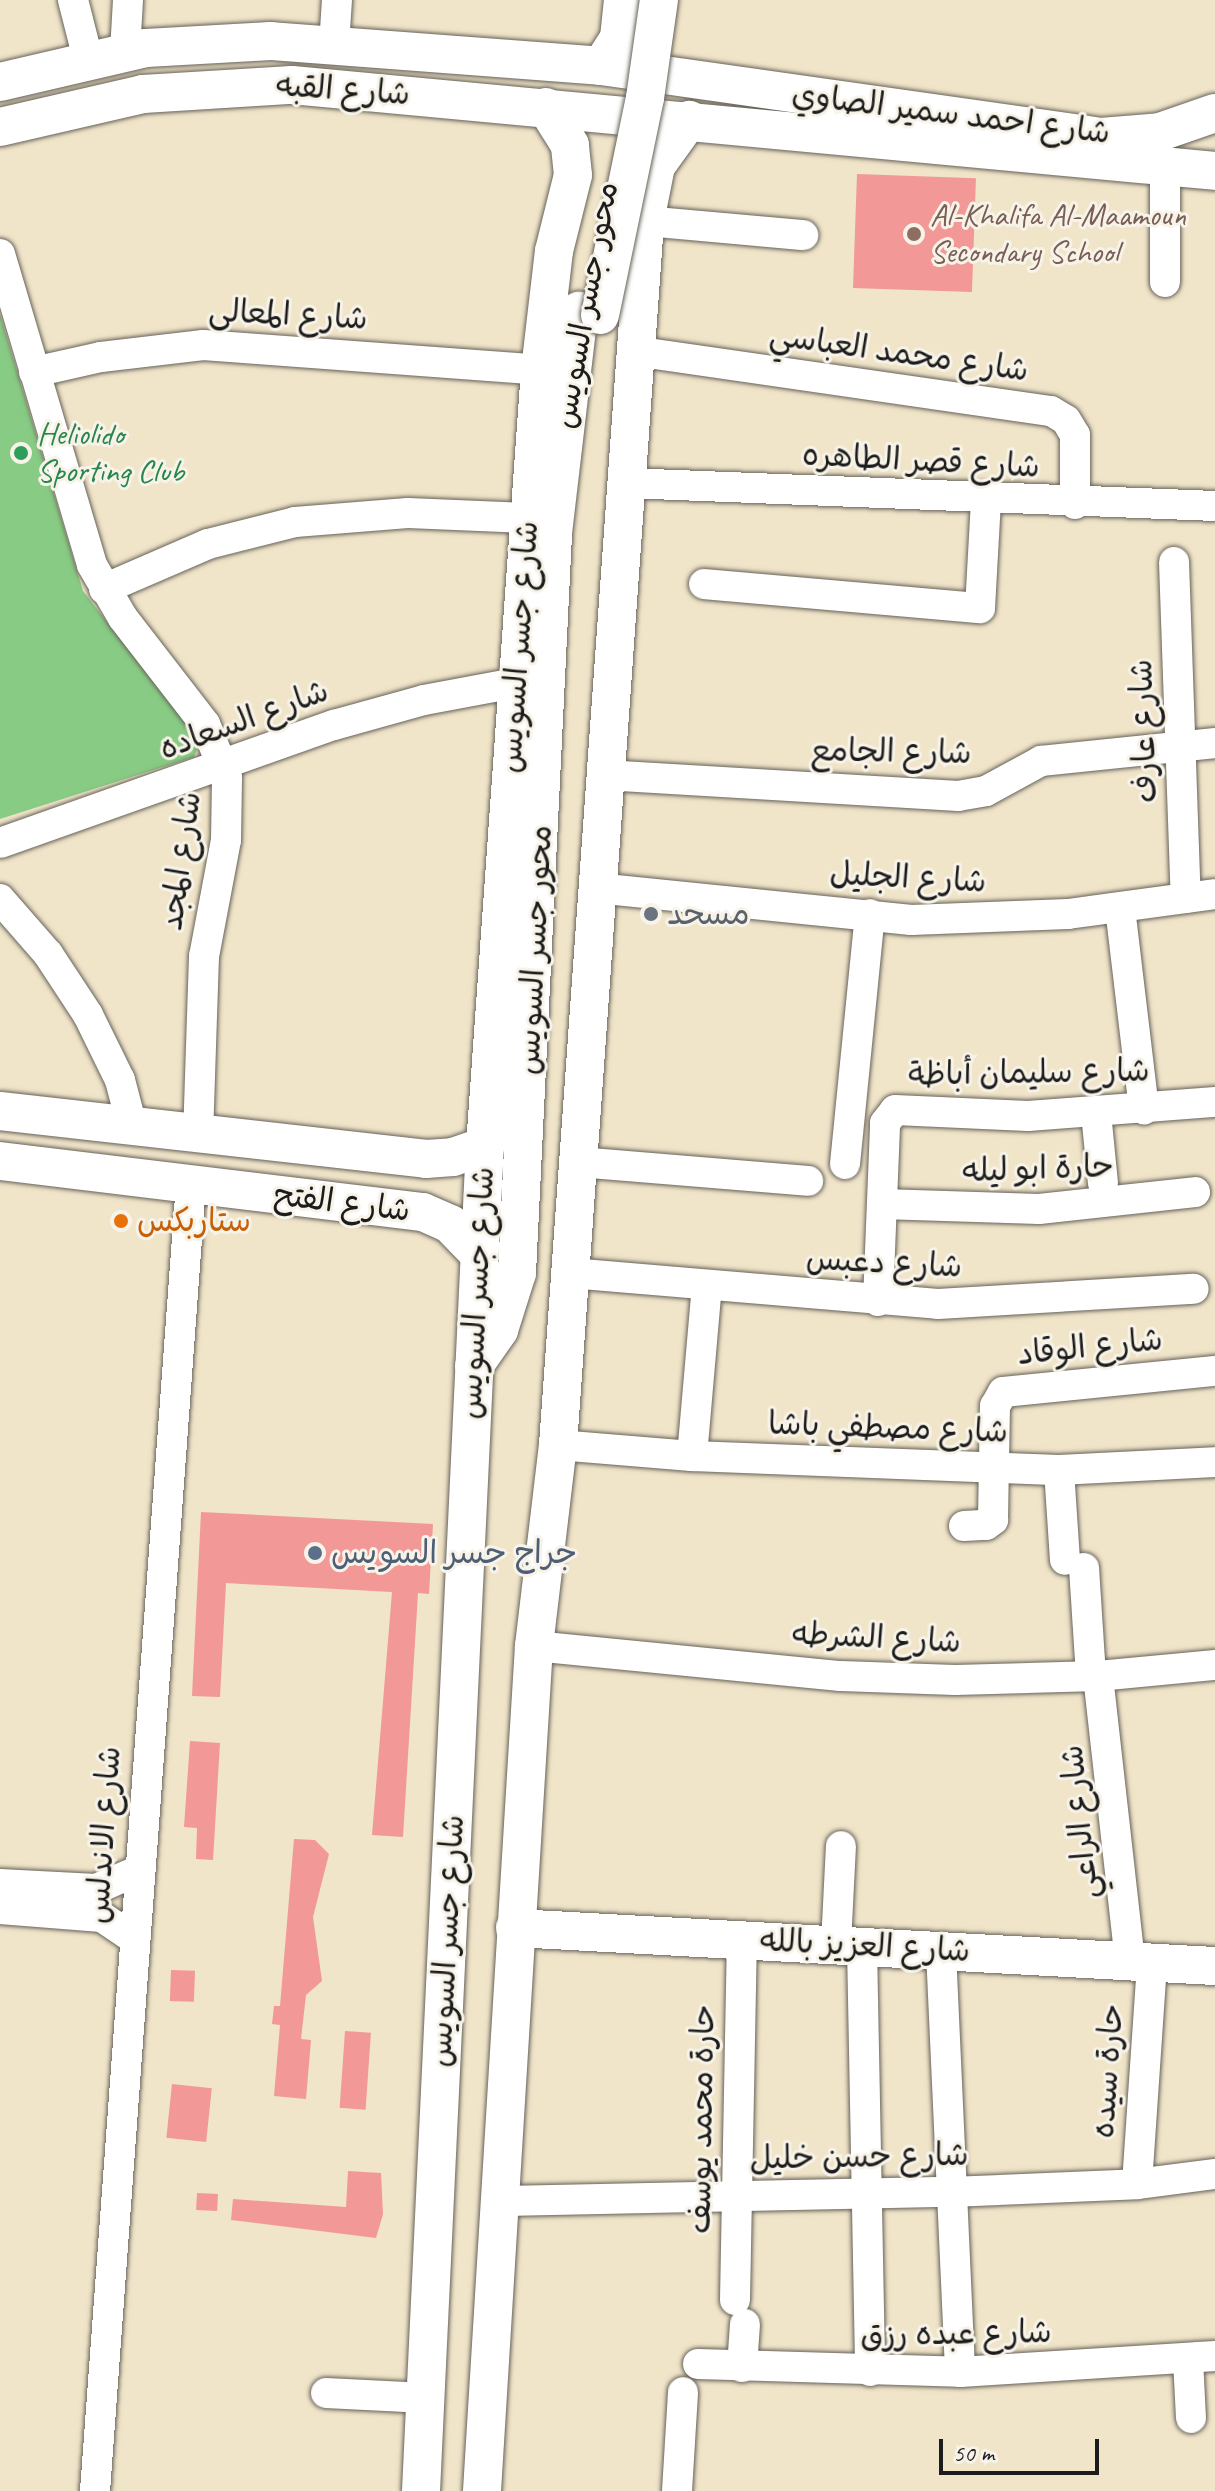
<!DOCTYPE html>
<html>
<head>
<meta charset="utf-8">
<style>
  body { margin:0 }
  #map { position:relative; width:1215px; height:2491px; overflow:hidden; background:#f0e4c9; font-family:Caveat,"Playpen Sans Arabic",sans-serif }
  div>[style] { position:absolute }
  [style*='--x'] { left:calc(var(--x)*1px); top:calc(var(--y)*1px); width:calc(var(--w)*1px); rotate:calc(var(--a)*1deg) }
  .green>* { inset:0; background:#88cb84 }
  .building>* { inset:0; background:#f29896; transform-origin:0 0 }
  .roads { filter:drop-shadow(0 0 2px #666259) drop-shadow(0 0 2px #666259) }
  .minor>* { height:30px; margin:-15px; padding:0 15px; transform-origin:15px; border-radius:15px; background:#fff }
  .major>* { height:38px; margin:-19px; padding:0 19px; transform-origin:19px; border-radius:19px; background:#fff }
  .bridges { filter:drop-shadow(0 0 2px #666259) drop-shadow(0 0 2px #666259) }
  .major-bridge>* { height:38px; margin:-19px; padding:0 19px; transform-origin:19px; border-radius:19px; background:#fff }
  .dots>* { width:22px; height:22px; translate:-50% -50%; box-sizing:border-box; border:4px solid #f7f3e8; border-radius:50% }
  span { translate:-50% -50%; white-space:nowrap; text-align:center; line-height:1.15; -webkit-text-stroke:6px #f7f3e8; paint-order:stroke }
  .street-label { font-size:32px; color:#1c1c1c }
  .education-label { font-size:32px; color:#785e54 }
  .left { translate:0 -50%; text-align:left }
  .leisure-label { font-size:32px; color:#27864d }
  .worship-label { font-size:32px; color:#5b616d }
  .food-label { font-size:32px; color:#c56008 }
  .service-label { font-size:32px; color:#4e5e75 }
  .scale { position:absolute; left:939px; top:2439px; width:160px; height:36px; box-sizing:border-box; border:4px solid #1c1c1c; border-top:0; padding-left:10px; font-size:24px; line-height:28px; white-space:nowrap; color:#1c1c1c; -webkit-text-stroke:6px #f7f3e8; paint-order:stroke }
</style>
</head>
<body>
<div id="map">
  <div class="green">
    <div style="clip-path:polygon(0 314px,83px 591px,200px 742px,194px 757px,0 819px)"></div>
  </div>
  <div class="building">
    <div style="left:857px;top:174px;width:119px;height:114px;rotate:2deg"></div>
    <div style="clip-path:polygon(201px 1512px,433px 1524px,429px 1594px,418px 1593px,403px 1837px,372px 1835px,392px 1592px,226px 1583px,220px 1697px,192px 1696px)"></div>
    <div style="clip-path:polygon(190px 1741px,220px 1743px,213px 1860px,196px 1859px,197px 1828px,184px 1827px)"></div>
    <div style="clip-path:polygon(294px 1839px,315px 1840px,329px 1854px,313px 1917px,322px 1981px,306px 1995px,301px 2039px,311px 2040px,306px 2099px,274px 2096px,280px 2025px,272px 2024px,274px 2006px,280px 2006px)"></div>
    <div style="left:171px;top:1970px;width:24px;height:31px;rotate:2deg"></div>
    <div style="left:345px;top:2031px;width:26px;height:77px;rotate:4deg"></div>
    <div style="left:172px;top:2084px;width:40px;height:54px;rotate:6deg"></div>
    <div style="clip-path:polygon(348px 2171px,381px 2173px,383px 2214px,376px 2238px,231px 2220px,233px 2199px,346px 2207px)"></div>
    <div style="left:197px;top:2193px;width:21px;height:17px;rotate:3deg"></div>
  </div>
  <div class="roads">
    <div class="minor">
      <div style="--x:73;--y:0;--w:61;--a:75.7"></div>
      <div style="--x:334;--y:45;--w:45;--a:-86.2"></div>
      <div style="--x:125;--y:52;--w:52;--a:-86.7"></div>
      <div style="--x:645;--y:221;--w:159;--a:5.1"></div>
      <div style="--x:0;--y:254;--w:324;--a:73.5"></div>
      <div style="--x:92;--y:565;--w:61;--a:59.7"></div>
      <div style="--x:123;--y:618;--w:134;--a:52.3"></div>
      <div style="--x:205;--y:724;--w:58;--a:67.8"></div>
      <div style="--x:227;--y:778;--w:62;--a:90.9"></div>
      <div style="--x:226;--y:840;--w:118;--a:100.7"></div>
      <div style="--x:204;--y:956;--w:177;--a:91.9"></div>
      <div style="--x:1165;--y:282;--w:115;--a:-90"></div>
      <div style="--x:634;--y:351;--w:421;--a:8.2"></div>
      <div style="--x:1051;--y:411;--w:17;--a:31"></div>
      <div style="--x:1066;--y:420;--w:17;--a:59"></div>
      <div style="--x:1075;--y:435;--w:69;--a:90"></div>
      <div style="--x:34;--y:372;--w:69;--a:-12.6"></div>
      <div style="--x:101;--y:357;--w:103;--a:-6.7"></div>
      <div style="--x:203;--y:345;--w:338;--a:4.2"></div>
      <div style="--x:625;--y:483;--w:590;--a:2.23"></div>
      <div style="--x:1174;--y:562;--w:336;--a:88"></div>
      <div style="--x:704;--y:584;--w:277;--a:5"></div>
      <div style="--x:980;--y:608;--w:108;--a:-86.8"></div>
      <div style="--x:104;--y:589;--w:113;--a:-23.4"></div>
      <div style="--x:208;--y:544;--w:90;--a:-14.2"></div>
      <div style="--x:295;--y:522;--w:113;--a:-4.6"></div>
      <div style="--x:408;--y:513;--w:119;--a:2.4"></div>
      <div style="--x:604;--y:775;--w:355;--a:3.4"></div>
      <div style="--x:958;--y:796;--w:28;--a:-10"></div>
      <div style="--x:986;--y:791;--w:63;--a:-28.6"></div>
      <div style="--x:1041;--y:761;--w:175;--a:-5.9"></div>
      <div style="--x:0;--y:843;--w:354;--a:-19.5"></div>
      <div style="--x:334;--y:725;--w:93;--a:-15.5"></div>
      <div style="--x:424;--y:700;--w:94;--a:-10.5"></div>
      <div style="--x:596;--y:888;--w:317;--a:5.8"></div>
      <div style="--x:911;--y:920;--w:157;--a:-2.2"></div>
      <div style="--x:1068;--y:914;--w:148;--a:-7.7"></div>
      <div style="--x:0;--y:899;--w:73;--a:48.9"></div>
      <div style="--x:48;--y:954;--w:73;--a:56.7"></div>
      <div style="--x:88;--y:1015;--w:72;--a:63.8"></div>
      <div style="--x:120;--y:1080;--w:48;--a:75.4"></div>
      <div style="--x:1120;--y:908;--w:203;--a:83.2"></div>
      <div style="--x:1096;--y:1113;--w:70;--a:84.3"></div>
      <div style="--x:578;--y:1162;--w:231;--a:4.7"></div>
      <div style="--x:845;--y:1164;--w:251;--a:-84.3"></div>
      <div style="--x:882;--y:1204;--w:157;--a:1.8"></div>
      <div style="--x:1039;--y:1209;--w:157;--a:-6.2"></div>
      <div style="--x:570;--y:1273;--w:369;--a:4.8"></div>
      <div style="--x:938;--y:1304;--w:256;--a:-3.4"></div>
      <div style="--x:878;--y:1301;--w:178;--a:-87.7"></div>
      <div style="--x:885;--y:1123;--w:16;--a:-52"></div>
      <div style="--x:895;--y:1110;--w:133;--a:2.6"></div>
      <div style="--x:1028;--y:1116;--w:188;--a:-4.3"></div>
      <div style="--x:558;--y:1445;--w:134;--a:4.7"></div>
      <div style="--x:692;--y:1456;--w:367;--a:2.2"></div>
      <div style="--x:1059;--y:1470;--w:156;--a:-2.9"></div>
      <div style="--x:692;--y:1456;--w:171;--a:-85"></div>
      <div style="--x:1059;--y:1470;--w:90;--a:86.2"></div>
      <div style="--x:964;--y:1526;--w:22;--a:-3"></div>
      <div style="--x:986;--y:1525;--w:9;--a:-36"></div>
      <div style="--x:993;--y:1520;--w:114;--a:-89"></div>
      <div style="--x:995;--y:1406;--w:16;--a:-60"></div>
      <div style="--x:1003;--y:1392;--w:213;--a:-5.7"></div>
      <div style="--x:1084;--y:1568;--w:108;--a:86.3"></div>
      <div style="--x:534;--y:1646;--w:308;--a:5.6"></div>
      <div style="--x:841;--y:1676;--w:114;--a:2"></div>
      <div style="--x:955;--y:1680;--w:143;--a:-1.6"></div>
      <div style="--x:1098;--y:1676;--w:118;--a:-5.4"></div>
      <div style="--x:1098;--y:1676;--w:287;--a:83.6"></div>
      <div style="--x:0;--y:1884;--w:96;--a:3"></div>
      <div style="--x:96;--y:1889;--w:45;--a:-23.7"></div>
      <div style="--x:0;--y:1909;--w:102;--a:4.5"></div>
      <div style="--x:102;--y:1917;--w:37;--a:34"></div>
      <div style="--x:836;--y:1944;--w:98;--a:-87.1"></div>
      <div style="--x:862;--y:1946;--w:425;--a:88.9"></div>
      <div style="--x:941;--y:1951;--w:421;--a:87.4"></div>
      <div style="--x:1137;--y:2184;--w:223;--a:-86.1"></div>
      <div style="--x:504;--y:2201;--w:446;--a:-1.2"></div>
      <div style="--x:950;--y:2192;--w:187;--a:-2.4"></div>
      <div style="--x:1137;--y:2184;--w:79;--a:-7.3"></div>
      <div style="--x:735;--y:2300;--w:360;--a:-88.9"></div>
      <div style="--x:1188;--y:2359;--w:59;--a:87.1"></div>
      <div style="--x:698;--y:2364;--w:262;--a:1.7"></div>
      <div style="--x:960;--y:2372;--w:256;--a:-3.6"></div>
      <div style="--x:742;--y:2367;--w:43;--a:-86"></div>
      <div style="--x:326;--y:2393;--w:100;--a:2.9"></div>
      <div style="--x:95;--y:2491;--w:1310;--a:-85.8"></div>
      <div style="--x:677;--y:2491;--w:99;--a:-86.5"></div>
    </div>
    <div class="major">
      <div style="--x:601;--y:66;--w:33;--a:-57"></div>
      <div style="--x:619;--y:38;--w:38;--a:-84"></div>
      <div style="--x:0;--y:82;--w:150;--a:-13.1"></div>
      <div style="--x:146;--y:48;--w:125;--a:-3.2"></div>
      <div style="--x:271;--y:41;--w:331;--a:4.3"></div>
      <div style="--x:601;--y:66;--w:505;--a:8.08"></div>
      <div style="--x:1101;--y:137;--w:59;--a:-4.8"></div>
      <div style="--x:1160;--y:132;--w:58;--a:-19.1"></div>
      <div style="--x:0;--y:127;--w:147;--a:-13"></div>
      <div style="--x:143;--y:94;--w:149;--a:-3.5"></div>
      <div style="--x:292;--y:85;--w:927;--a:5.32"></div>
      <div style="--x:0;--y:1111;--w:429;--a:6.4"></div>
      <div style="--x:426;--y:1159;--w:27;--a:-4"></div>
      <div style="--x:453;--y:1157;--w:34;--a:-19"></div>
      <div style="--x:0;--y:1161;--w:426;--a:6.9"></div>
      <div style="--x:423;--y:1212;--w:30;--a:24"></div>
      <div style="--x:450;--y:1224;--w:40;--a:46"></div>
      <div style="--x:474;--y:1366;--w:44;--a:-55.2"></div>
      <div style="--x:499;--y:1330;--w:60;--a:-72.5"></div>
      <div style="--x:517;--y:1273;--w:741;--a:-87.21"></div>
      <div style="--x:553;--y:533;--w:224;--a:-83.3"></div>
      <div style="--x:515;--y:1928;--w:701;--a:3.11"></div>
      <div style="--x:421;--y:2491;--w:1347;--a:-87.28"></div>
      <div style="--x:485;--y:1146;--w:778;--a:-85.95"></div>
      <div style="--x:540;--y:370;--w:120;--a:-83.3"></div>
      <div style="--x:554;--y:251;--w:78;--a:-76"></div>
      <div style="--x:573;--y:175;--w:30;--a:-96"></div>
      <div style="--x:570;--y:145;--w:45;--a:-122.3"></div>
      <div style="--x:482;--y:2491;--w:847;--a:-86.48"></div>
      <div style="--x:534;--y:1646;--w:202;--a:-83.2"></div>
      <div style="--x:558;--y:1445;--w:1227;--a:-85.93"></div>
      <div style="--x:645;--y:221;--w:56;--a:-78.7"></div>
      <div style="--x:656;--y:166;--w:57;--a:-54.3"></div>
    </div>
  </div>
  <div class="bridges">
    <div class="major-bridge">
      <div style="--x:600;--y:315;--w:222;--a:-78.3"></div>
      <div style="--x:645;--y:98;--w:99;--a:-81.9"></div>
    </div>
  </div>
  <div class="dots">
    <div style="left:914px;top:234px;background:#8d6e63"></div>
    <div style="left:21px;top:453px;background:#2e9e5b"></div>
    <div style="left:651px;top:914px;background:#6b7280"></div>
    <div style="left:121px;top:1221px;background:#e8710a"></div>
    <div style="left:315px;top:1553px;background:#5c6f8a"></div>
  </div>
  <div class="street-label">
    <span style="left:343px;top:90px;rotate:4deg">شارع القبه</span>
    <span style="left:951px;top:114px;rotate:7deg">شارع احمد سمير الصاوي</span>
    <span style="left:586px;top:305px;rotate:-80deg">محور جسر السويس</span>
    <span style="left:288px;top:315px;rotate:3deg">شارع المعالى</span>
    <span style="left:899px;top:353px;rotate:8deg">شارع محمد العباسي</span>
    <span style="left:921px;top:461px;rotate:3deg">شارع قصر الطاهره</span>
    <span style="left:519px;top:647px;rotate:-86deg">شارع جسر السويس</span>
    <span style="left:244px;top:720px;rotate:-20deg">شارع السعاده</span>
    <span style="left:1144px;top:731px;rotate:-92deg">شارع عارف</span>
    <span style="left:891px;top:752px;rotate:1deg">شارع الجامع</span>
    <span style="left:181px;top:861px;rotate:-82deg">شارع المجد</span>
    <span style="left:908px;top:878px;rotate:3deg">شارع الجليل</span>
    <span style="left:535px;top:950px;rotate:-87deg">محور جسر السويس</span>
    <span style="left:1029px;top:1073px;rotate:-1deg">شارع سليمان أباظة</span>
    <span style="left:1038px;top:1169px;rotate:-2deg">حارة ابو ليله</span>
    <span style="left:342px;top:1203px;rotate:7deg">شارع الفتح</span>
    <span style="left:884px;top:1263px;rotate:3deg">شارع دعبس</span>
    <span style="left:477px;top:1293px;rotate:-87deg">شارع جسر السويس</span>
    <span style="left:1090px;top:1347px;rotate:-6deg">شارع الوقاد</span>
    <span style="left:888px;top:1428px;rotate:2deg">شارع مصطفي باشا</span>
    <span style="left:876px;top:1638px;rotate:3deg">شارع الشرطه</span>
    <span style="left:1080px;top:1822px;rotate:-96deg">شارع الراعي</span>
    <span style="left:104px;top:1835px;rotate:-86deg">شارع الاندلس</span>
    <span style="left:447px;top:1941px;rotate:-87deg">شارع جسر السويس</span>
    <span style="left:865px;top:1946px;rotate:3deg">شارع العزيز بالله</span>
    <span style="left:1108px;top:2071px;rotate:-86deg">حارة سيده</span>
    <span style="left:702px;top:2119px;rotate:-89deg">حارة محمد يوسف</span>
    <span style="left:859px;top:2157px;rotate:-1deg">شارع حسن خليل</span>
    <span style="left:956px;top:2334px;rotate:-1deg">شارع عبده رزق</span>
  </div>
  <div class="education-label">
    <span class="left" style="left:930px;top:234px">Al-Khalifa Al-Maamoun<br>Secondary School</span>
  </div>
  <div class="leisure-label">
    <span class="left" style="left:37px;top:453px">Heliolido<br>Sporting Club</span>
  </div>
  <div class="worship-label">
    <span class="left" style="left:667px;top:914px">مسحد</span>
  </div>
  <div class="food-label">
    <span class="left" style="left:137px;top:1221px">ستاربكس</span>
  </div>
  <div class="service-label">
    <span class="left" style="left:331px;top:1553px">جراج جسر السويس</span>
  </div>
  <div class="scale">50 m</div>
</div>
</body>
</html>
